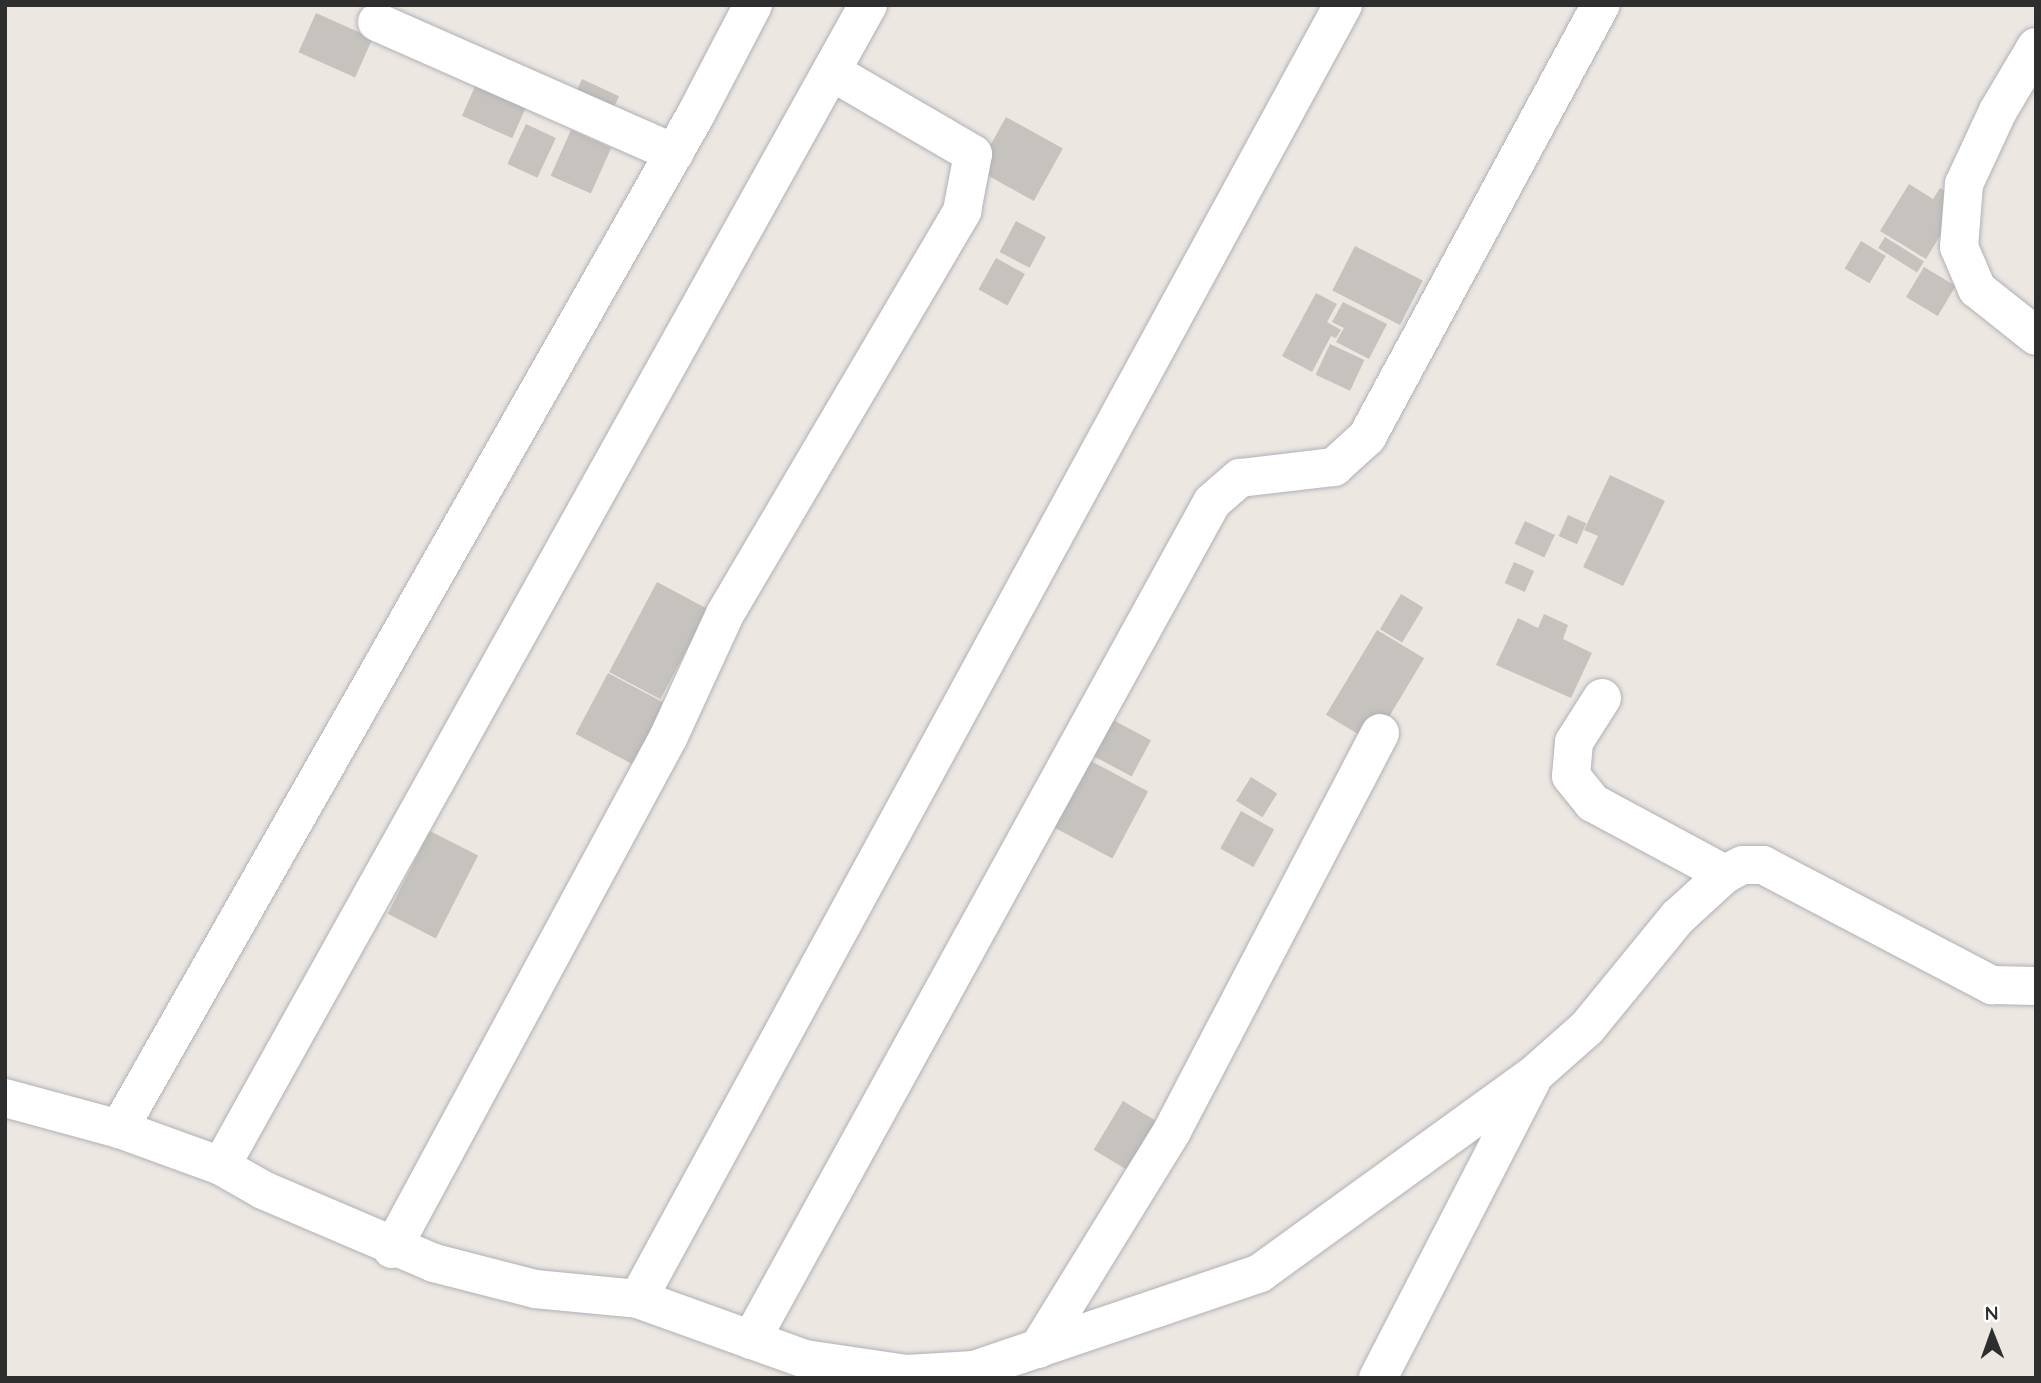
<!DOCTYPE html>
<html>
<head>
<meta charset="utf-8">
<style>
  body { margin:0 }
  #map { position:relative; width:2041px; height:1383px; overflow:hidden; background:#ede7e2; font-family:Quicksand,sans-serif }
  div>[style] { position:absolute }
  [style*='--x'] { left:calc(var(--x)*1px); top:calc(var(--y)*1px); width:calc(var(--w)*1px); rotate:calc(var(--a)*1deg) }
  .building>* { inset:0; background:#c6c2bd; transform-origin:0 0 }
  .roads { filter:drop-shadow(0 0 2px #aeb1b8) drop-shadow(0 0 2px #aeb1b8) }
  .minor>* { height:38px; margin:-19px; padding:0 19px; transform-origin:19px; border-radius:19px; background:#fff }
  span { translate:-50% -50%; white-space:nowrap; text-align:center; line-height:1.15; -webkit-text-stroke:5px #fff; paint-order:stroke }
  .frame { position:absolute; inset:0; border:7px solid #2e2e2e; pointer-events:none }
  .north { position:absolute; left:1957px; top:1299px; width:70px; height:70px; -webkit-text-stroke:5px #fff; paint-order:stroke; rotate:359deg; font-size:19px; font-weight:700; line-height:28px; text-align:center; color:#2e2e2e }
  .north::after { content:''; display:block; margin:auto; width:24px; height:32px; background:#2e2e2e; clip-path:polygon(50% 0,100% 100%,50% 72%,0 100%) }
</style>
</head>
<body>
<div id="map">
  <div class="building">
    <div style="left:316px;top:13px;width:62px;height:43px;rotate:24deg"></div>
    <div style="left:582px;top:79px;width:41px;height:21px;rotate:25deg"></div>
    <div style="left:477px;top:82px;width:55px;height:37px;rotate:24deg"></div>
    <div style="left:1006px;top:117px;width:65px;height:60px;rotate:29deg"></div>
    <div style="left:526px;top:124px;width:33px;height:44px;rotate:25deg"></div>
    <div style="left:571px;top:130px;width:44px;height:50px;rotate:24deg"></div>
    <div style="clip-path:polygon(1909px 184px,1933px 199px,1940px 188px,1961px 201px,1926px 259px,1880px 231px)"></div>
    <div style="left:1016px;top:221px;width:34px;height:35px;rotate:28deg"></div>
    <div style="left:1885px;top:237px;width:46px;height:13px;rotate:32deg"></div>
    <div style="left:1861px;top:241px;width:29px;height:32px;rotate:31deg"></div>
    <div style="left:1355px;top:246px;width:76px;height:50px;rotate:27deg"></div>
    <div style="left:996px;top:258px;width:33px;height:36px;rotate:29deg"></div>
    <div style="left:1924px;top:267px;width:37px;height:35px;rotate:31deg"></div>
    <div style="clip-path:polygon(1316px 293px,1337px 304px,1327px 322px,1341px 330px,1336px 338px,1331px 336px,1312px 372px,1282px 356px)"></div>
    <div style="clip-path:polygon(1343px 302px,1387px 324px,1369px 359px,1336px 342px,1344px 328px,1332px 322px)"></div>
    <div style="left:1330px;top:344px;width:38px;height:34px;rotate:25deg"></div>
    <div style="clip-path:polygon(1610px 475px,1665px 501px,1623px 586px,1583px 567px,1598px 536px,1584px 530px)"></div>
    <div style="left:1568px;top:515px;width:20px;height:23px;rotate:24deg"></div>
    <div style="left:1525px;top:521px;width:33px;height:25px;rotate:25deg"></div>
    <div style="left:1514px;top:562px;width:22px;height:23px;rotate:24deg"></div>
    <div style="left:657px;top:582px;width:58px;height:102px;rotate:28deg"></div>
    <div style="left:1401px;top:594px;width:26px;height:41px;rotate:31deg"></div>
    <div style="clip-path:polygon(1544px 614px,1568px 625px,1563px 639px,1592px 653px,1571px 698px,1496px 665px,1518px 618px,1538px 628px)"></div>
    <div style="left:1377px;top:630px;width:55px;height:99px;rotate:31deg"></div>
    <div style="left:608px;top:673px;width:67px;height:69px;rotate:28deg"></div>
    <div style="left:1113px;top:720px;width:43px;height:41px;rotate:28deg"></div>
    <div style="left:1089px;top:760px;width:67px;height:76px;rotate:28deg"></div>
    <div style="left:1251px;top:777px;width:31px;height:28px;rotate:32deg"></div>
    <div style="left:1241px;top:811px;width:38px;height:43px;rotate:29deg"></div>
    <div style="left:430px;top:831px;width:54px;height:93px;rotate:27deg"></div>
    <div style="left:1123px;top:1101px;width:44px;height:57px;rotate:31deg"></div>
  </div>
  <div class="roads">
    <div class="minor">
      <div style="--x:377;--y:22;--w:325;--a:23.8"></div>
      <div style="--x:2036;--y:47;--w:74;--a:120.7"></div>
      <div style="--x:1998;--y:111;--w:81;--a:115"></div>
      <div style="--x:1964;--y:184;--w:63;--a:94.5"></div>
      <div style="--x:1959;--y:247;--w:46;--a:66.8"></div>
      <div style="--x:1977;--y:289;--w:75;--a:38.5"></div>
      <div style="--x:1602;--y:698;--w:52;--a:122.5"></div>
      <div style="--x:1574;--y:742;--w:34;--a:95"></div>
      <div style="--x:1571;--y:776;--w:35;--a:51"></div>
      <div style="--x:1593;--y:803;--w:150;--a:28.3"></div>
      <div style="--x:5;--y:1098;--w:118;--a:15.2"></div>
      <div style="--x:119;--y:1129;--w:109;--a:19.9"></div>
      <div style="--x:221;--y:1166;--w:48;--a:29.7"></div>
      <div style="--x:263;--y:1190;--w:186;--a:23.1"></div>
      <div style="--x:434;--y:1263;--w:104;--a:14.4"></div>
      <div style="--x:535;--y:1289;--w:103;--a:5.5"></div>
      <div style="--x:638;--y:1299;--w:177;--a:19.8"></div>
      <div style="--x:805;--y:1359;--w:103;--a:8.4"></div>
      <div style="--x:907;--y:1374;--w:67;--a:-3.4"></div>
      <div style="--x:974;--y:1370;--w:302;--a:-18.7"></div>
      <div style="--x:1260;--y:1273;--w:339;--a:-35.9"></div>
      <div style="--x:1535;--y:1074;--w:69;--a:-41.5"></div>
      <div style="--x:1587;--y:1028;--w:144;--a:-50.7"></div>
      <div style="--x:1678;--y:917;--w:64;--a:-42.5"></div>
      <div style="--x:1725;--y:874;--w:20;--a:-27"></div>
      <div style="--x:1743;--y:865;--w:20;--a:0"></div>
      <div style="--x:1763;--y:865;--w:259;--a:27.7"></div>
      <div style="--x:1992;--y:985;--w:44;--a:1.3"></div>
      <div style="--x:119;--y:1129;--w:1168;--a:-60.38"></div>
      <div style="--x:696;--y:114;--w:123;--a:-62.4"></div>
      <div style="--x:221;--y:1166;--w:1329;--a:-60.87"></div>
      <div style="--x:392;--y:1249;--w:581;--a:-61.63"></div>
      <div style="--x:668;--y:738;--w:136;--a:-65.3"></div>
      <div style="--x:725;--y:614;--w:468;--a:-59.5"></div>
      <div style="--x:962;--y:211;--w:58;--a:-79.1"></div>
      <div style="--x:973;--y:154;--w:163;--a:-149.8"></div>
      <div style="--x:638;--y:1299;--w:1474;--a:-61.42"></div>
      <div style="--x:751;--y:1340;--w:956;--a:-61.18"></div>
      <div style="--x:1212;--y:502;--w:37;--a:-41"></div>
      <div style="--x:1240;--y:478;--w:95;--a:-6.7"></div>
      <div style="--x:1334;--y:467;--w:45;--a:-42.3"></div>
      <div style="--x:1367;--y:437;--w:491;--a:-61.6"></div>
      <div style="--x:1038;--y:1349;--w:256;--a:-58.4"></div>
      <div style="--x:1172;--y:1131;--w:449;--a:-62.4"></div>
      <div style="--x:1378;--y:1378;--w:334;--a:-62.7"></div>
    </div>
  </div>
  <div class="frame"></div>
  <div class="north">N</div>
</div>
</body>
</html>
